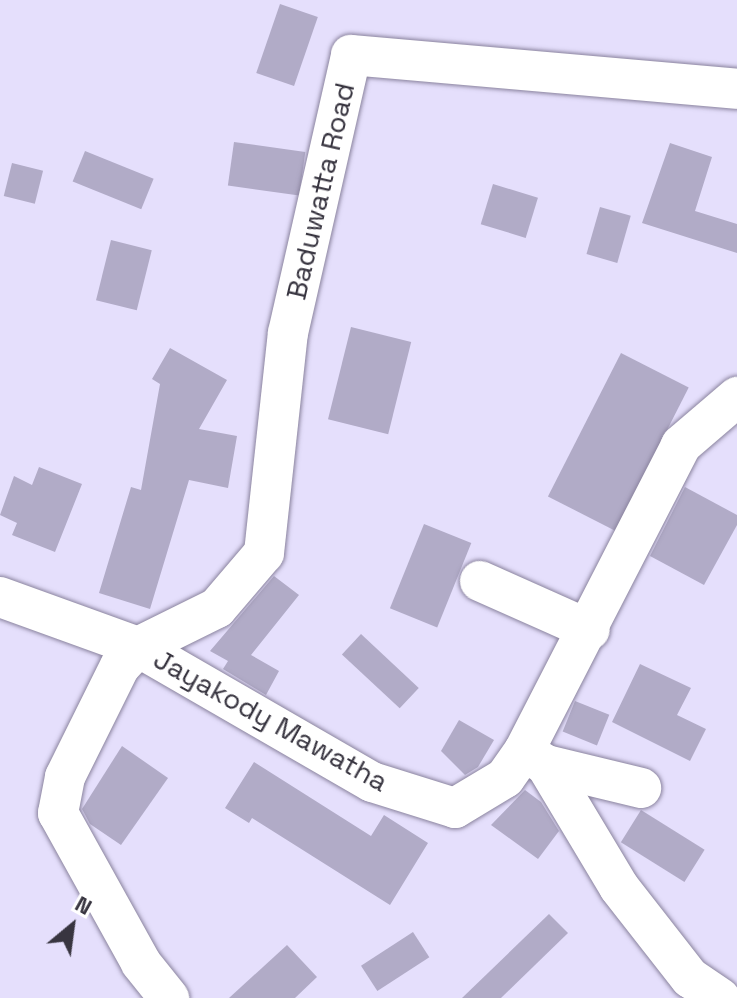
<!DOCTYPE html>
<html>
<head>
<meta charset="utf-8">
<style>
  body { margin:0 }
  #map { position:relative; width:737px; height:998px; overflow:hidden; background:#e5dffc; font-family:"Space Grotesk",sans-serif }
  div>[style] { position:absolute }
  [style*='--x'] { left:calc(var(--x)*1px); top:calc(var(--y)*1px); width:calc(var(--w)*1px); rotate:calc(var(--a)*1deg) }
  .building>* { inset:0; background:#b1abc7; transform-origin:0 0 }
  .roads { filter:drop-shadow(0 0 2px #8a839e) drop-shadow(0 0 2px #8a839e) }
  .street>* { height:40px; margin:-20px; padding:0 20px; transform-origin:20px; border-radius:20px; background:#fff }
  span { translate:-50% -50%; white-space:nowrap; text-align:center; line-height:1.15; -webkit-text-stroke:6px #fff; paint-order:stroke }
  .street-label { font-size:28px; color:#383540 }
  .north { position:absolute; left:32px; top:886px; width:80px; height:80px; -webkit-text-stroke:6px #fff; paint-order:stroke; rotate:29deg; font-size:22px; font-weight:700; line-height:32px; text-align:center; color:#383540 }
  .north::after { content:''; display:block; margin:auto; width:28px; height:36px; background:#383540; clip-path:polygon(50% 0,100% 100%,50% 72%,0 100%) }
</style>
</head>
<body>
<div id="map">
  <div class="building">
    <div style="left:280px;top:4px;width:40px;height:73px;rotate:19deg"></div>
    <div style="left:234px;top:142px;width:72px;height:44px;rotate:8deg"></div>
    <div style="clip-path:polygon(670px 143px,712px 157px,695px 211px,737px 224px,737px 253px,642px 223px)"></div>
    <div style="left:85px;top:151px;width:74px;height:33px;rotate:22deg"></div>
    <div style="left:12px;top:163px;width:32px;height:34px;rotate:14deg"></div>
    <div style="left:493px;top:184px;width:47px;height:42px;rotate:17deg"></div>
    <div style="left:600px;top:207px;width:32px;height:49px;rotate:16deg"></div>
    <div style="left:111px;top:240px;width:42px;height:62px;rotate:14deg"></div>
    <div style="left:351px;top:327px;width:62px;height:95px;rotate:14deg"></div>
    <div style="clip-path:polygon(170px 348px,227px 380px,199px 429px,237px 436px,228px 488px,189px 480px,150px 609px,99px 593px,131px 487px,141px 490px,160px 384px,152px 379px)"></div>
    <div style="left:621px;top:353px;width:76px;height:161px;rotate:27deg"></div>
    <div style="clip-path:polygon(39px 467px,82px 484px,55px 552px,12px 535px,17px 523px,0 515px,14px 476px,32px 485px)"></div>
    <div style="clip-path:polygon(685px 487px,737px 515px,737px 525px,704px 585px,650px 556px)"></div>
    <div style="left:424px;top:524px;width:51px;height:91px;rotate:22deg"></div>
    <div style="clip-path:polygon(274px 576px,299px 595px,251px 655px,279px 671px,266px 695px,223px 669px,228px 661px,210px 651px)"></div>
    <div style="left:361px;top:634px;width:79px;height:28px;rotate:43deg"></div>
    <div style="clip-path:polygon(640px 664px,691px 688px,677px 715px,706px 729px,690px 761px,612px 722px)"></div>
    <div style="left:575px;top:701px;width:37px;height:33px;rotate:22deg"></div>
    <div style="clip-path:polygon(459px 720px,494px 740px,478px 767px,465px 775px,441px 751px)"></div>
    <div style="clip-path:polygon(122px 746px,168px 778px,121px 845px,90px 824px,82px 809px)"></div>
    <div style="clip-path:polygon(254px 762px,371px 836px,384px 815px,428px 843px,390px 905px,252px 818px,249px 823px,225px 808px)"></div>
    <div style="clip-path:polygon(525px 790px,541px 802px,559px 831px,538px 859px,491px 825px)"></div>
    <div style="left:641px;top:810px;width:75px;height:38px;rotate:32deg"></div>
    <div style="clip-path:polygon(549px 914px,568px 933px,501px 998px,462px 998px)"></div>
    <div style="left:413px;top:932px;width:30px;height:62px;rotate:57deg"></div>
    <div style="clip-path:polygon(287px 945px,317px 977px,295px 998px,229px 998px)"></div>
  </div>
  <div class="roads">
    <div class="street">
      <div style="--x:480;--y:581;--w:120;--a:24"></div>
      <div style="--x:0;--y:597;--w:147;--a:19.9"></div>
      <div style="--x:138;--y:647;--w:26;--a:133"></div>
      <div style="--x:120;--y:666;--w:124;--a:116.4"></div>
      <div style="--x:65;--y:777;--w:37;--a:101"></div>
      <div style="--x:58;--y:813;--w:171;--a:61"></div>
      <div style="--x:141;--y:963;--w:45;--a:51.3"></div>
      <div style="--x:138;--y:647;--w:88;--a:-26.3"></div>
      <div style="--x:217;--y:608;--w:72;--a:-49.5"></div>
      <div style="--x:264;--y:553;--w:221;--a:-83.8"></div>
      <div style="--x:288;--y:333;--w:285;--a:-77.2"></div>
      <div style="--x:351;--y:55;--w:387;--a:5"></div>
      <div style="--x:138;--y:647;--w:270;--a:30"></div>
      <div style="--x:372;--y:782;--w:87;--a:17.4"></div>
      <div style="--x:455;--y:808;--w:58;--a:-31"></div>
      <div style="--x:505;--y:778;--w:33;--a:-55"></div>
      <div style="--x:546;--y:765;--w:98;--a:13.6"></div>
      <div style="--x:720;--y:998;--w:36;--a:-146"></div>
      <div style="--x:690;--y:978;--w:115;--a:-128"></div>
      <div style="--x:619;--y:887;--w:142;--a:-120.9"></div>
      <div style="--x:546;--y:765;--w:26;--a:-148"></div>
      <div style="--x:524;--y:751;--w:344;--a:-62.8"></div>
      <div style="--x:681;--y:445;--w:74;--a:-40.6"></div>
    </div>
  </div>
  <div class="street-label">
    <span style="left:320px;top:191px;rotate:-77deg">Baduwatta Road</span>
    <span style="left:271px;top:720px;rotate:29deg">Jayakody Mawatha</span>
  </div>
  <div class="north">N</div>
</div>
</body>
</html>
